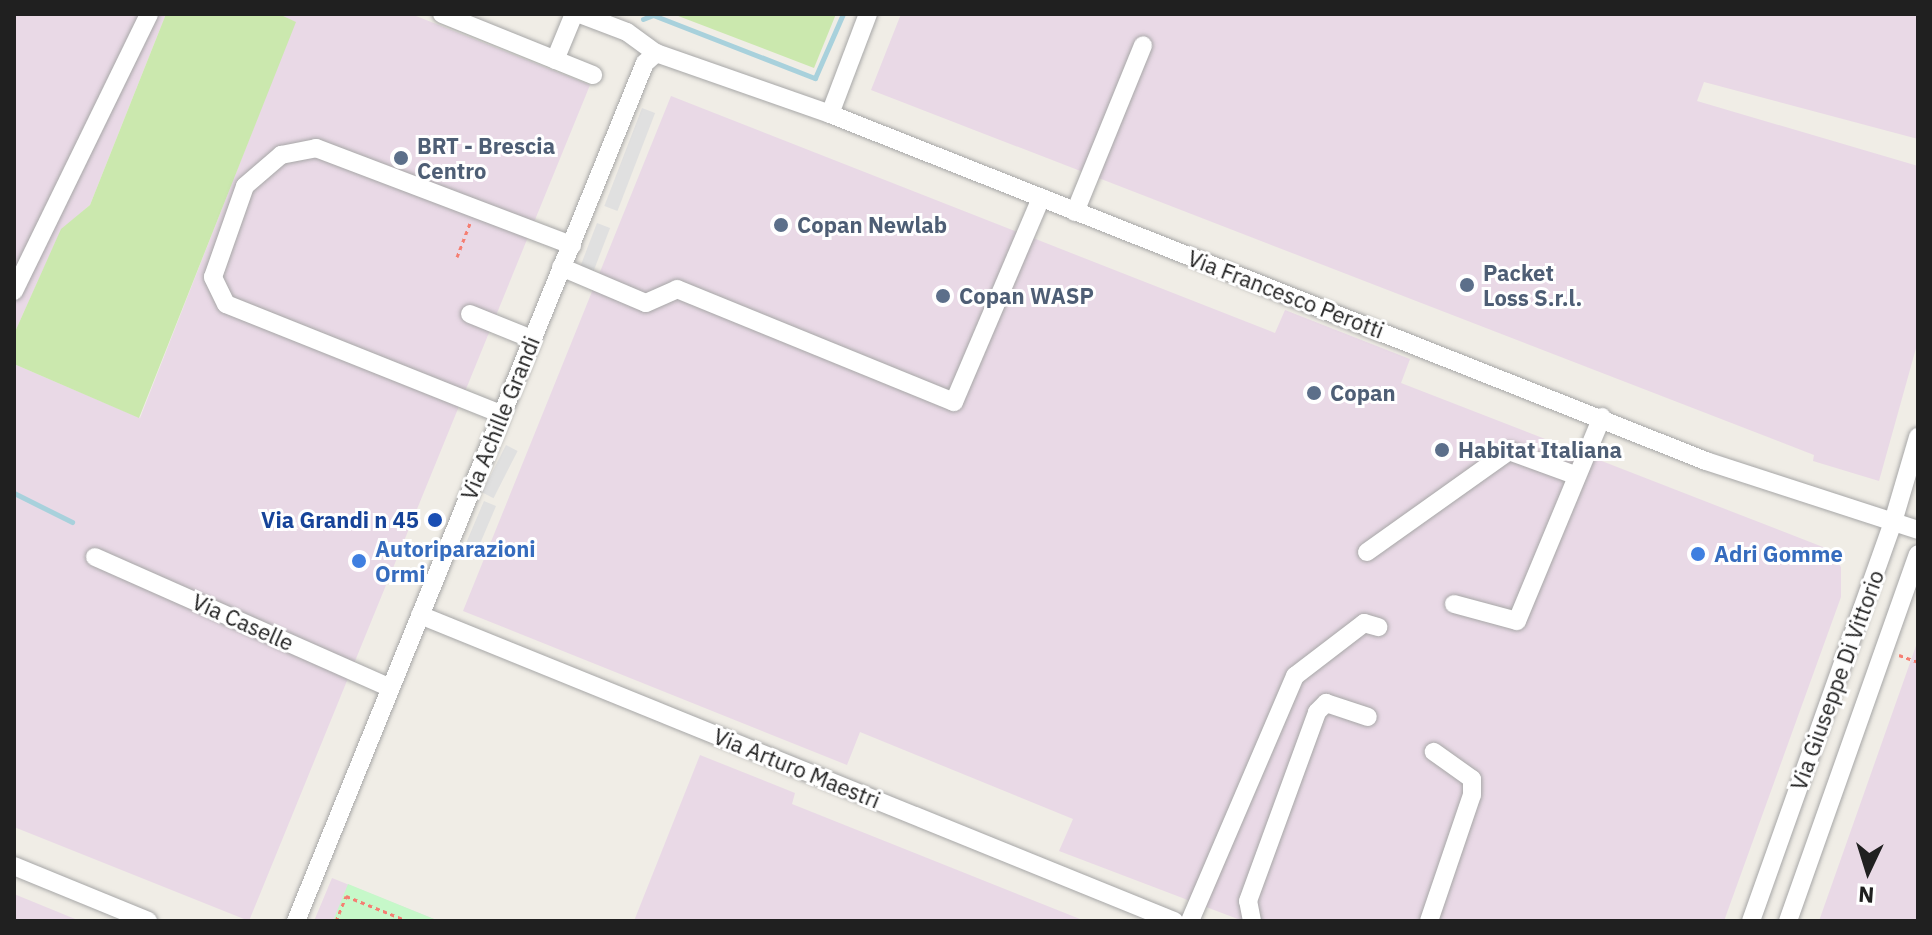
<!DOCTYPE html>
<html>
<head>
<meta charset="utf-8">
<style>
  body { margin:0 }
  #map { position:relative; width:1932px; height:935px; overflow:hidden; background:#f0ede6; font-family:"IBM Plex Sans",sans-serif }
  div>[style] { position:absolute }
  [style*='--x'] { left:calc(var(--x)*1px); top:calc(var(--y)*1px); width:calc(var(--w)*1px); rotate:calc(var(--a)*1deg) }
  .industrial>* { inset:0; background:#e9d9e6 }
  .grass>* { inset:0; background:#cbe8ae }
  .park>* { inset:0; background:#c6f8c9 }
  .parking>* { inset:0; background:#e0e0e0; transform-origin:0 0 }
  .stream>* { height:5px; margin:-2.5px; padding:0 2.5px; transform-origin:2.5px; border-radius:2.5px; background:#a8d1dc }
  .path>* { height:3px; margin-top:-1.5px; transform-origin:0; background:repeating-linear-gradient(90deg,#f57e72 0 4px,transparent 0 8px) }
  .roads { filter:drop-shadow(0 0 2px #a7a7a7) drop-shadow(0 0 2px #a7a7a7) }
  .minor>* { height:18px; margin:-9px; padding:0 9px; transform-origin:9px; border-radius:9px; background:#fff }
  .dots>* { width:22px; height:22px; translate:-50% -50%; box-sizing:border-box; border:4px solid #fff; border-radius:50% }
  span { translate:-50% -50%; white-space:nowrap; text-align:center; line-height:1.15; -webkit-text-stroke:6px #fff; paint-order:stroke }
  .service-label { font-size:22px; color:#4e5e75; font-weight:700 }
  .left { translate:0 -50%; text-align:left }
  .street-label { font-size:22px; color:#202020 }
  .transit-label { font-size:22px; color:#164399; font-weight:700 }
  .right { translate:-100% -50%; text-align:right }
  .shop-label { font-size:22px; color:#366cbe; font-weight:700 }
  .frame { position:absolute; inset:0; border:16px solid #202020; pointer-events:none }
  .north { position:absolute; left:1828px; top:831px; width:80px; height:80px; -webkit-text-stroke:6px #fff; paint-order:stroke; rotate:184deg; font-size:22px; font-weight:700; line-height:32px; text-align:center; color:#202020 }
  .north::after { content:''; display:block; margin:auto; width:28px; height:36px; background:#202020; clip-path:polygon(50% 0,100% 100%,50% 72%,0 100%) }
</style>
</head>
<body>
<div id="map">
  <div class="industrial">
    <div style="clip-path:polygon(14px 14px,166px 14px,90px 205px,61px 230px,14px 334px)"></div>
    <div style="clip-path:polygon(279px 14px,411px 14px,590px 85px,249px 921px,14px 827px,14px 364px,140px 418px,295px 22px)"></div>
    <div style="clip-path:polygon(901px 14px,1918px 14px,1918px 139px,1704px 82px,1697px 101px,1918px 166px,1918px 341px,1879px 481px,1813px 461px,1814px 455px,871px 90px)"></div>
    <div style="clip-path:polygon(671px 96px,1275px 333px,1285px 310px,1410px 359px,1401px 383px,1828px 549px,1841px 567px,1841px 597px,1724px 921px,1243px 921px,1059px 851px,1073px 819px,860px 732px,847px 765px,463px 611px)"></div>
    <div style="clip-path:polygon(1918px 640px,1918px 921px,1819px 921px,1911px 660px)"></div>
    <div style="clip-path:polygon(700px 755px,795px 793px,792px 804px,1085px 921px,634px 921px)"></div>
    <div style="clip-path:polygon(332px 878px,439px 921px,314px 921px)"></div>
    <div style="clip-path:polygon(14px 894px,80px 921px,14px 921px)"></div>
  </div>
  <div class="grass">
    <div style="clip-path:polygon(166px 14px,279px 14px,296px 22px,139px 418px,14px 364px,14px 334px,61px 229px,90px 205px)"></div>
    <div style="clip-path:polygon(673px 14px,836px 14px,814px 68px)"></div>
  </div>
  <div class="park">
    <div style="clip-path:polygon(348px 884px,439px 921px,333px 921px)"></div>
  </div>
  <div class="parking">
    <div style="left:642px;top:108px;width:14px;height:105px;rotate:21deg"></div>
    <div style="left:597px;top:223px;width:14px;height:46px;rotate:21deg"></div>
    <div style="left:506px;top:445px;width:13px;height:53px;rotate:27deg"></div>
    <div style="left:484px;top:501px;width:13px;height:47px;rotate:23deg"></div>
  </div>
  <div class="stream">
    <div style="--x:643;--y:19;--w:11;--a:-22"></div>
    <div style="--x:653;--y:15;--w:174;--a:21.3"></div>
    <div style="--x:815;--y:78;--w:70;--a:-66.4"></div>
    <div style="--x:14;--y:493;--w:65;--a:26.6"></div>
  </div>
  <div class="path">
    <div style="--x:457;--y:257;--w:36;--a:-69"></div>
    <div style="--x:1899;--y:655;--w:20;--a:20"></div>
    <div style="--x:336;--y:921;--w:27;--a:-68"></div>
    <div style="--x:346;--y:896;--w:67;--a:22"></div>
  </div>
  <div class="roads">
    <div class="minor">
      <div style="--x:442;--y:14;--w:163;--a:22"></div>
      <div style="--x:580;--y:14;--w:50;--a:21"></div>
      <div style="--x:627;--y:32;--w:36;--a:36"></div>
      <div style="--x:656;--y:53;--w:184;--a:19.3"></div>
      <div style="--x:830;--y:114;--w:942;--a:21.61"></div>
      <div style="--x:1706;--y:461;--w:223;--a:18"></div>
      <div style="--x:555;--y:60;--w:50;--a:-67.6"></div>
      <div style="--x:830;--y:114;--w:107;--a:-69.2"></div>
      <div style="--x:1075;--y:212;--w:180;--a:-67.8"></div>
      <div style="--x:561;--y:267;--w:92;--a:23"></div>
      <div style="--x:646;--y:303;--w:34;--a:-24"></div>
      <div style="--x:677;--y:289;--w:299;--a:22.2"></div>
      <div style="--x:954;--y:402;--w:222;--a:-66.9"></div>
      <div style="--x:14;--y:291;--w:308;--a:-64"></div>
      <div style="--x:470;--y:314;--w:67;--a:22"></div>
      <div style="--x:501;--y:414;--w:296;--a:-158.2"></div>
      <div style="--x:226;--y:304;--w:30;--a:-116"></div>
      <div style="--x:213;--y:277;--w:96;--a:-70.6"></div>
      <div style="--x:245;--y:186;--w:48;--a:-40.7"></div>
      <div style="--x:281;--y:155;--w:36;--a:-11"></div>
      <div style="--x:316;--y:148;--w:274;--a:20.8"></div>
      <div style="--x:1367;--y:552;--w:174;--a:-35.4"></div>
      <div style="--x:1509;--y:451;--w:70;--a:20"></div>
      <div style="--x:95;--y:557;--w:323;--a:23.9"></div>
      <div style="--x:1454;--y:604;--w:65;--a:15.1"></div>
      <div style="--x:1517;--y:621;--w:221;--a:-67.4"></div>
      <div style="--x:420;--y:615;--w:814;--a:22.09"></div>
      <div style="--x:14;--y:866;--w:145;--a:22.3"></div>
      <div style="--x:296;--y:921;--w:926;--a:-67.87"></div>
      <div style="--x:645;--y:63;--w:15;--a:-42"></div>
      <div style="--x:1190;--y:921;--w:267;--a:-66.8"></div>
      <div style="--x:1295;--y:676;--w:87;--a:-37.5"></div>
      <div style="--x:1364;--y:623;--w:15;--a:16"></div>
      <div style="--x:1252;--y:921;--w:20;--a:-101"></div>
      <div style="--x:1248;--y:901;--w:201;--a:-69.9"></div>
      <div style="--x:1317;--y:712;--w:13;--a:-45"></div>
      <div style="--x:1326;--y:703;--w:44;--a:18.4"></div>
      <div style="--x:1429;--y:921;--w:133;--a:-71.2"></div>
      <div style="--x:1472;--y:795;--w:16;--a:-90"></div>
      <div style="--x:1472;--y:779;--w:47;--a:-144.6"></div>
      <div style="--x:1751;--y:921;--w:424;--a:-70.4"></div>
      <div style="--x:1893;--y:522;--w:89;--a:-73.6"></div>
      <div style="--x:1788;--y:921;--w:389;--a:-70.5"></div>
    </div>
  </div>
  <div class="dots">
    <div style="left:401px;top:158px;background:#5c6f8a"></div>
    <div style="left:781px;top:225px;background:#5c6f8a"></div>
    <div style="left:1467px;top:285px;background:#5c6f8a"></div>
    <div style="left:943px;top:296px;background:#5c6f8a"></div>
    <div style="left:1314px;top:393px;background:#5c6f8a"></div>
    <div style="left:1442px;top:450px;background:#5c6f8a"></div>
    <div style="left:435px;top:520px;background:#1a4fb4"></div>
    <div style="left:1698px;top:554px;background:#3f7fe0"></div>
    <div style="left:359px;top:561px;background:#3f7fe0"></div>
  </div>
  <div class="service-label">
    <span class="left" style="left:417px;top:158px">BRT - Brescia<br>Centro</span>
    <span class="left" style="left:797px;top:225px">Copan Newlab</span>
    <span class="left" style="left:1483px;top:285px">Packet<br>Loss S.r.l.</span>
    <span class="left" style="left:959px;top:296px">Copan WASP</span>
    <span class="left" style="left:1330px;top:393px">Copan</span>
    <span class="left" style="left:1458px;top:450px">Habitat Italiana</span>
  </div>
  <div class="street-label">
    <span style="left:1286px;top:294px;rotate:21deg">Via Francesco Perotti</span>
    <span style="left:500px;top:418px;rotate:-68deg">Via Achille Grandi</span>
    <span style="left:243px;top:622px;rotate:24deg">Via Caselle</span>
    <span style="left:1837px;top:680px;rotate:-70deg">Via Giuseppe Di Vittorio</span>
    <span style="left:797px;top:768px;rotate:22deg">Via Arturo Maestri</span>
  </div>
  <div class="transit-label">
    <span class="right" style="left:419px;top:520px">Via Grandi n 45</span>
  </div>
  <div class="shop-label">
    <span class="left" style="left:375px;top:561px">Autoriparazioni<br>Ormi</span>
    <span class="left" style="left:1714px;top:554px">Adri Gomme</span>
  </div>
  <div class="frame"></div>
  <div class="north">N</div>
</div>
</body>
</html>
